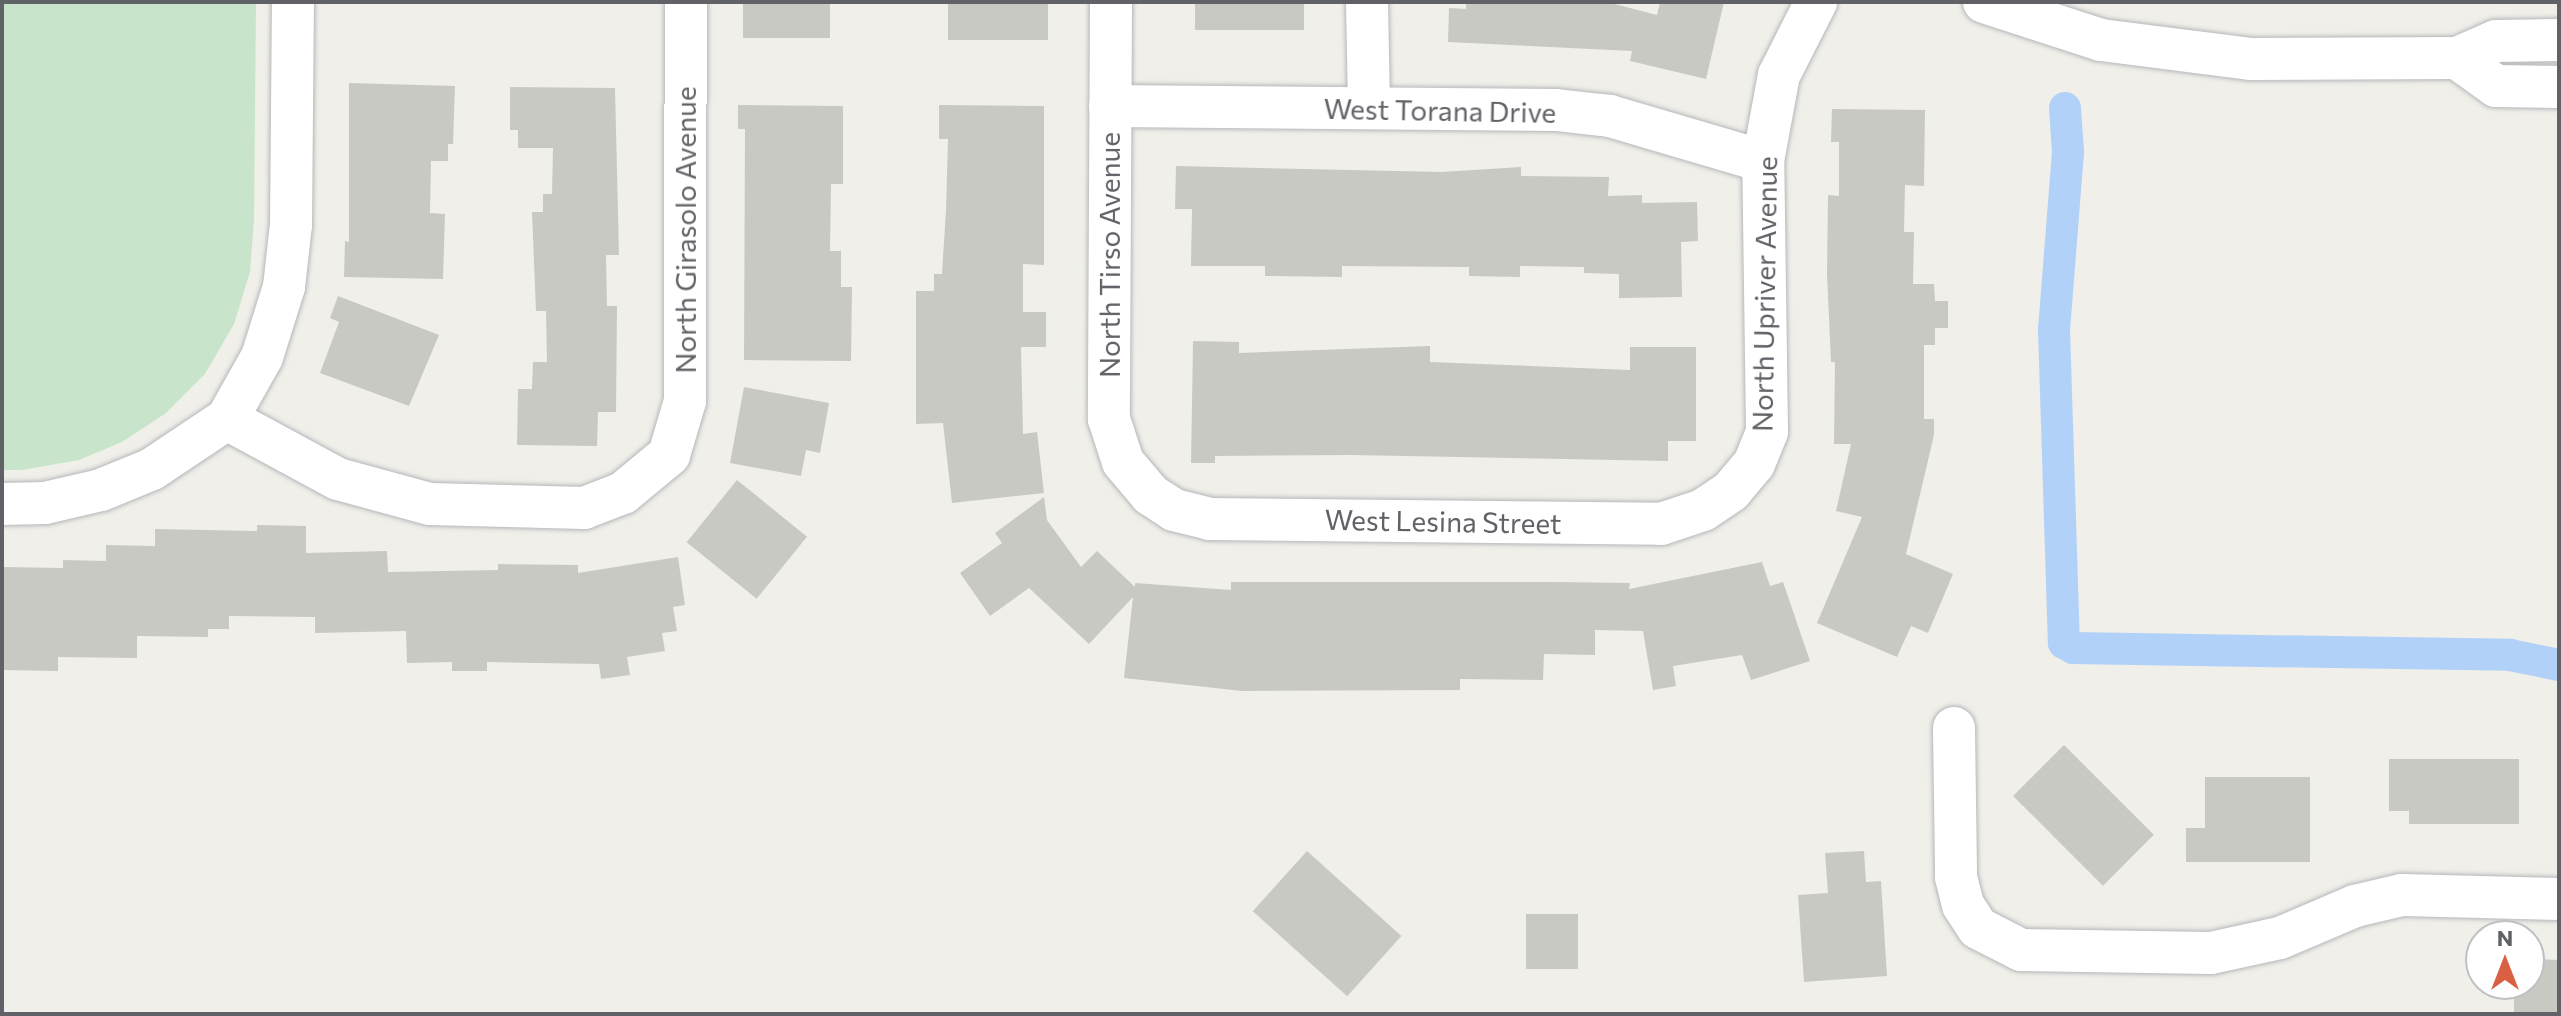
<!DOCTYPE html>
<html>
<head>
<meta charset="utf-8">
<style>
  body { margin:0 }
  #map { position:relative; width:2561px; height:1016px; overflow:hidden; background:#f0efe9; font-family:Commissioner,sans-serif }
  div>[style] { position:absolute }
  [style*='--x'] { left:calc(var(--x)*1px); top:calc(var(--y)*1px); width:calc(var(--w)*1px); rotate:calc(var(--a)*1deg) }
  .green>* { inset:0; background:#c8e5cb }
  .canal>* { height:32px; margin:-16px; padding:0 16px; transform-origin:16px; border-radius:16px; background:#b1d1f8 }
  .building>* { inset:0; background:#c9c9c3; transform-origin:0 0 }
  .roads { filter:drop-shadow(0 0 2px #b5b7bb) drop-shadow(0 0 2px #b5b7bb) }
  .minor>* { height:42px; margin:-21px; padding:0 21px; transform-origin:21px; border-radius:21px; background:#fff }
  span { translate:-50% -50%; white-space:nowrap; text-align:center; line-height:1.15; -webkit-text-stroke:7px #fff; paint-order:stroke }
  .street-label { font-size:28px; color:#606267 }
  .frame { position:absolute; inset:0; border:4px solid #606267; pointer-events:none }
  .north { position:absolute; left:2465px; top:920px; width:80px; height:80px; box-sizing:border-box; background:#fff; border:2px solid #bfc0c2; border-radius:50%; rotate:0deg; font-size:22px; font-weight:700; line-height:32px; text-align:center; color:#606267 }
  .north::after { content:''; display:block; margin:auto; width:28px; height:36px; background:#da6044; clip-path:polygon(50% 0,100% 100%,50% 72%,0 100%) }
</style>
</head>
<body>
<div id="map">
  <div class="green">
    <div style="clip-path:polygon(2px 2px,256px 2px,254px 220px,250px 272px,234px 324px,205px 374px,166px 413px,122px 442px,79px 460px,22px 470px,2px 470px)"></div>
  </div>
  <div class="canal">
    <div style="--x:2065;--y:108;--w:44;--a:86.1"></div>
    <div style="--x:2068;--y:152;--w:178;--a:94.5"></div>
    <div style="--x:2054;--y:329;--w:314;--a:88.2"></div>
    <div style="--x:2064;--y:643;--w:10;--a:29"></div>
    <div style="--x:2073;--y:648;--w:437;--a:0.9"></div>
    <div style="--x:2510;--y:655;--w:50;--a:11.5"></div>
  </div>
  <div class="building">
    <div style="left:743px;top:2px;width:87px;height:36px"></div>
    <div style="left:948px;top:2px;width:100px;height:38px"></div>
    <div style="left:1195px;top:2px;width:109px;height:28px"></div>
    <div style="clip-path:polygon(1466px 2px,1607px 2px,1657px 15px,1660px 2px,1724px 2px,1706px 79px,1630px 61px,1632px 51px,1448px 42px,1449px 8px,1466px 9px)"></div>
    <div style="clip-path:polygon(349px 83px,455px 86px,453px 144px,448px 144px,448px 161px,431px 161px,430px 213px,445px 214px,443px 279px,344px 277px,345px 241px,349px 242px)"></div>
    <div style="clip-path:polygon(510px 87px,615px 88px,619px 255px,606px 255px,607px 306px,617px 306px,616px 412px,598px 412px,597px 446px,517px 445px,518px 389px,532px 389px,533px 362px,547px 362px,546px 311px,536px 311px,532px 212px,543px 212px,543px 194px,552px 194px,553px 148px,518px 148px,518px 130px,510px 130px)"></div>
    <div style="clip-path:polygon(738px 105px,843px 106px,843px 184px,831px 184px,830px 251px,841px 251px,841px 287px,852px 287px,851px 361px,744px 360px,745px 129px,738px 129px)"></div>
    <div style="clip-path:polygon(939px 105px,1044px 106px,1044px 265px,1023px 264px,1023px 312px,1046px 312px,1046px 347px,1021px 347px,1023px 434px,1037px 432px,1044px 493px,952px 503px,943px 423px,916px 424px,916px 291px,934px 291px,934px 274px,942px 274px,946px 210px,948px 139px,939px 139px)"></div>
    <div style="clip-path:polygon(1832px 109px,1925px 110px,1924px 186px,1905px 185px,1904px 232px,1914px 232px,1913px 284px,1934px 284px,1935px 301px,1948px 301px,1948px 328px,1935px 328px,1935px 345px,1924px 345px,1924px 419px,1934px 419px,1934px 435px,1906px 554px,1953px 574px,1928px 633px,1911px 626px,1897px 657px,1817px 623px,1862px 517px,1836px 511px,1851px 444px,1834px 444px,1835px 362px,1831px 362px,1827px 274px,1828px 195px,1839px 196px,1839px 142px,1831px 142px)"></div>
    <div style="clip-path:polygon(1176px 166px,1441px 172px,1521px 167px,1521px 176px,1609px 177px,1608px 196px,1642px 195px,1642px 203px,1697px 202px,1698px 241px,1681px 242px,1682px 297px,1619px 298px,1619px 274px,1584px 273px,1584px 267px,1520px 266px,1520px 277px,1469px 276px,1469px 267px,1342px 266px,1342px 277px,1265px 276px,1265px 266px,1191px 266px,1192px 209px,1175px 209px)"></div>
    <div style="clip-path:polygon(338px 296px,439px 335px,409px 406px,320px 373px,339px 322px,330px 318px)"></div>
    <div style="clip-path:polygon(1193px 341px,1239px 342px,1239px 353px,1430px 346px,1430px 362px,1630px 370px,1630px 347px,1696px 347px,1696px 441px,1668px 441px,1668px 461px,1352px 455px,1215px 456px,1215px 463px,1191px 463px)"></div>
    <div style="clip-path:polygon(744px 387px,829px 403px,820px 453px,806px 450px,801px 476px,730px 463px)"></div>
    <div style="left:737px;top:480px;width:90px;height:80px;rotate:39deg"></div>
    <div style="clip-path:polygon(1044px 497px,1047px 520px,1081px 567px,1097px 551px,1135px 587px,1135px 583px,1231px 590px,1231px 582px,1554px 582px,1630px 583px,1629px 589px,1762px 562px,1770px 586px,1783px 582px,1810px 661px,1751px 680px,1742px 655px,1673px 666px,1676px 686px,1653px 690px,1643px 631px,1595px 630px,1595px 655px,1544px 654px,1543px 680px,1460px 679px,1460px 690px,1242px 691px,1124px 678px,1133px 597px,1089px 644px,1029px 588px,990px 616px,960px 573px,1002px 543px,995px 533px)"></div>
    <div style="clip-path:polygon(257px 525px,306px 526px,306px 553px,387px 551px,388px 572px,498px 570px,498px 564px,578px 565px,578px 573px,678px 557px,685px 605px,673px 607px,677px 631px,662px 633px,665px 651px,627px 657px,630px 675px,601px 679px,599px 664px,487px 662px,487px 671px,452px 671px,452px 662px,407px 663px,406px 631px,315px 633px,315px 617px,229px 616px,229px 629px,208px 629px,208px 637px,137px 636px,137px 658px,58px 657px,58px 671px,2px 670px,2px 567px,63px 568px,63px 560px,106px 561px,106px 545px,155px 546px,155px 529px,257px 531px)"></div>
    <div style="left:2064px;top:745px;width:127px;height:72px;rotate:45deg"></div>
    <div style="clip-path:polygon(2389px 759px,2519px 759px,2519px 824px,2409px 824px,2409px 811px,2389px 811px)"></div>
    <div style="clip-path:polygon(2205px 777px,2310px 777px,2310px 862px,2186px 862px,2186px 828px,2205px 828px)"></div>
    <div style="left:1307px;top:851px;width:127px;height:81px;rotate:42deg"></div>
    <div style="clip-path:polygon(1864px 851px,1866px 882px,1881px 881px,1887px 976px,1804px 982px,1798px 895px,1828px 893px,1825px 853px)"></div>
    <div style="left:1526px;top:914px;width:52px;height:55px"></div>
    <div style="clip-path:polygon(2529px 959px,2559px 960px,2559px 1014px,2514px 1014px,2514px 984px,2529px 984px)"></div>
  </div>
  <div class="roads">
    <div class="minor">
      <div style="--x:1111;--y:2;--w:417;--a:90.3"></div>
      <div style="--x:1109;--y:419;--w:45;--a:72"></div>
      <div style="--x:1123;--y:462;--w:43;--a:49.7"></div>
      <div style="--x:1151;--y:495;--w:27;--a:33"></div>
      <div style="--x:1174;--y:510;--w:36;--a:14"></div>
      <div style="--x:1209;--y:519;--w:452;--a:0.6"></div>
      <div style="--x:1661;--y:524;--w:44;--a:-18.4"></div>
      <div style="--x:1703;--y:510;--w:34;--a:-34"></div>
      <div style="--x:1731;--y:491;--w:35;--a:-50"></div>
      <div style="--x:1754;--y:464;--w:35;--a:-68"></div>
      <div style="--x:1767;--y:431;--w:270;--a:-90.8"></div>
      <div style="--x:1763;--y:161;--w:87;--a:-79.5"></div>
      <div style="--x:1779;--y:75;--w:82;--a:-63.1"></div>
      <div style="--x:1367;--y:2;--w:106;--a:88.9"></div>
      <div style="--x:1984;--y:2;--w:123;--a:18"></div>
      <div style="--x:2101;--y:40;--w:152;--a:7.2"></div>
      <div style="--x:2252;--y:59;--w:205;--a:-0.3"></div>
      <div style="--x:2559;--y:40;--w:63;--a:179.1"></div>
      <div style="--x:2496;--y:41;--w:43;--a:156.4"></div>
      <div style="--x:2457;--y:58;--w:48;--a:35.7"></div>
      <div style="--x:2496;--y:86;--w:63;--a:0.9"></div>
      <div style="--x:1110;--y:106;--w:446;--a:0.5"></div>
      <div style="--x:1556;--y:110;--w:54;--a:6.3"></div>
      <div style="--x:1610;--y:116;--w:159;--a:16.4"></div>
      <div style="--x:227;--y:419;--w:71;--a:-60.6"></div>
      <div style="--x:262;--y:357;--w:73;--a:-72.6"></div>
      <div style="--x:284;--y:287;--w:62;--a:-83.6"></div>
      <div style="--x:291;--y:225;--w:223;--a:-89.5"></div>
      <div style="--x:2;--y:504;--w:43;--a:-1.3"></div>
      <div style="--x:45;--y:503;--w:57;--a:-13.1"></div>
      <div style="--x:101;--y:490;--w:55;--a:-22.4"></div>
      <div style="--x:152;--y:469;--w:90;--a:-33.7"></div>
      <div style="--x:227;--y:419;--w:126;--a:28.4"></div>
      <div style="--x:338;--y:479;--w:95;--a:15.2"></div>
      <div style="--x:430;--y:504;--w:154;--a:1.5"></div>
      <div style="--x:584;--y:508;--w:42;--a:-21"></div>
      <div style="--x:623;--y:493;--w:60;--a:-39.6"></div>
      <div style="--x:669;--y:455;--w:56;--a:-73.5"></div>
      <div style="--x:685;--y:401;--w:399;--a:-89.9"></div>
      <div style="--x:1954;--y:728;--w:149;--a:89.2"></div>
      <div style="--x:1956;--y:877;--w:29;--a:76"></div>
      <div style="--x:1963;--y:905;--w:27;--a:57"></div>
      <div style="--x:1978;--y:928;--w:48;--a:27.1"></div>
      <div style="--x:2021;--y:950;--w:190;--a:0.9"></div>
      <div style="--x:2211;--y:953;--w:71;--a:-12.3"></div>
      <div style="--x:2280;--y:938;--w:82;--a:-23.1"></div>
      <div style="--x:2355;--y:906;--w:48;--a:-13.2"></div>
      <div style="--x:2402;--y:895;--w:157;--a:1.5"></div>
    </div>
  </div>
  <div class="street-label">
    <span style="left:1440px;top:110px;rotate:1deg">West Torana Drive</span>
    <span style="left:685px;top:230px;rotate:-90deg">North Girasolo Avenue</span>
    <span style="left:1109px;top:255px;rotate:-90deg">North Tirso Avenue</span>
    <span style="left:1764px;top:294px;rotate:-89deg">North Upriver Avenue</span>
    <span style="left:1443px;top:521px;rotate:1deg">West Lesina Street</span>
  </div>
  <div class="frame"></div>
  <div class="north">N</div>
</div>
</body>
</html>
